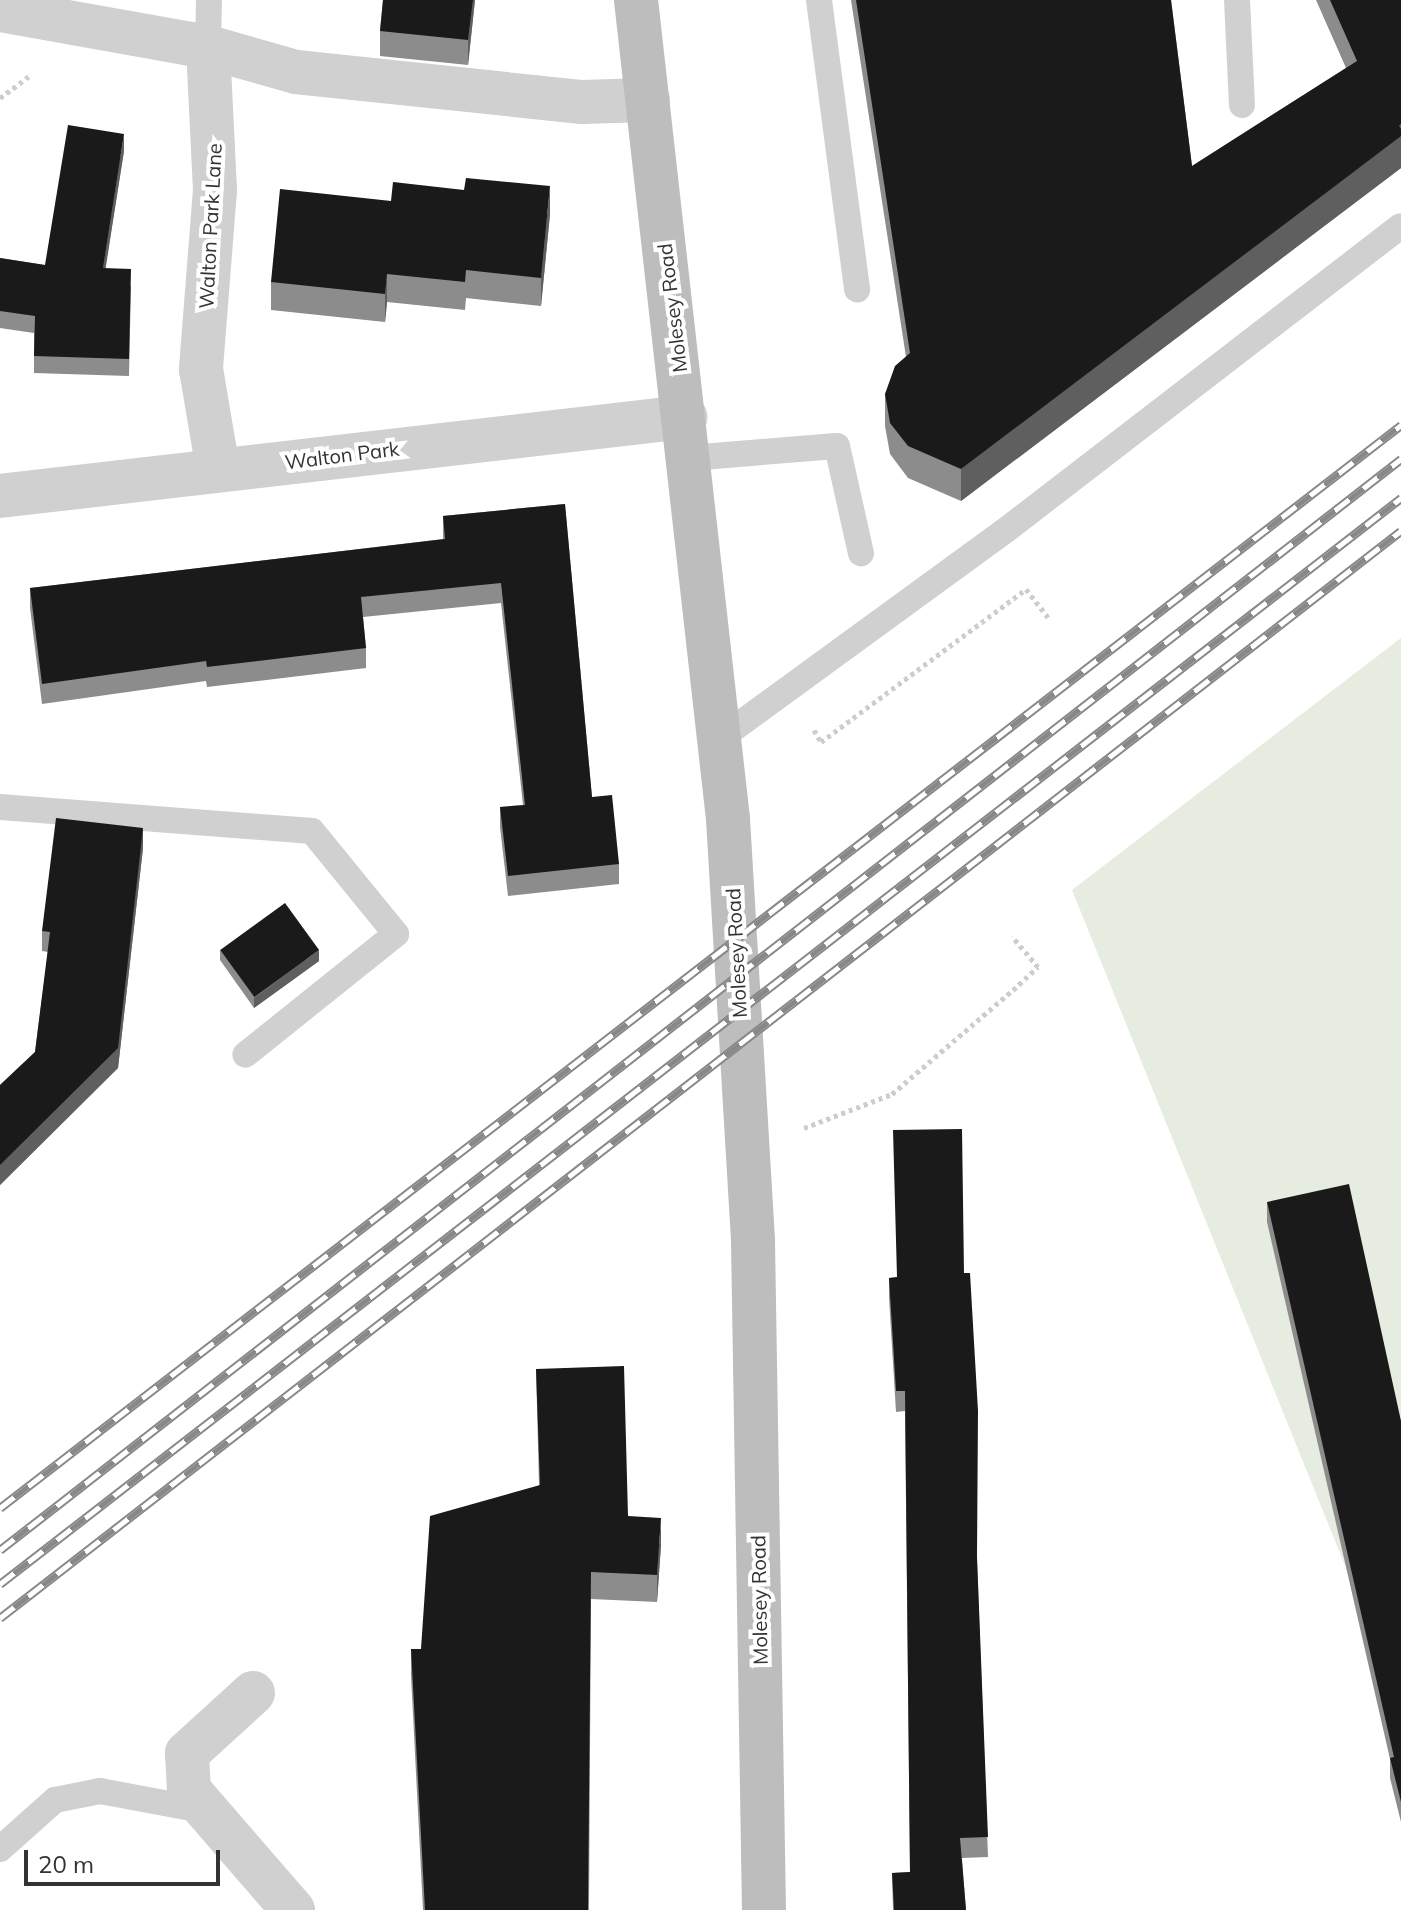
<!DOCTYPE html>
<html>
<head>
<meta charset="utf-8">
<style>
  body { margin:0 }
  #map { position:relative; width:1401px; height:1910px; overflow:hidden; background:#fff; font-family:Mulish,sans-serif }
  div>[style] { position:absolute }
  [style*='--x'] { left:calc(var(--x)*1px); top:calc(var(--y)*1px); width:calc(var(--w)*1px); rotate:calc(var(--a)*1deg) }
  .green>* { inset:0; background:#e6ecdf }
  .path>* { height:5px; margin-top:-2.5px; transform-origin:0; background:repeating-linear-gradient(90deg,#cdcdcd 0 4px,transparent 0 8px) }
  .lane>* { height:26px; margin:-13px; padding:0 13px; transform-origin:13px; border-radius:13px; background:#d0d0d0 }
  .street>* { height:44px; margin:-22px; padding:0 22px; transform-origin:22px; border-radius:22px; background:#d0d0d0 }
  .secondary>* { height:44px; margin:-22px; padding:0 22px; transform-origin:22px; border-radius:22px; background:#bdbdbd }
  .rail>* { height:9px; margin-top:-4.5px; transform-origin:0; background:repeating-linear-gradient(90deg,#fff 0 18px,#888 0 36px); box-sizing:border-box; border-block:2px solid #888 }
  .wall>* { inset:0; background:#8c8c8c }
  .shaded-wall>* { inset:0; background:#5f5f5f }
  .building>* { inset:0; background:#1a1a1a; transform-origin:0 0 }
  span { translate:-50% -50%; white-space:nowrap; text-align:center; line-height:1.15; -webkit-text-stroke:8px #fff; paint-order:stroke }
  .street-label { font-size:20px; color:#333 }
  .scale { position:absolute; left:24px; top:1850px; width:196px; height:36px; box-sizing:border-box; border:4px solid #333; border-top:0; padding-left:10px; font-size:24px; line-height:28px; white-space:nowrap; color:#333; -webkit-text-stroke:6px #fff; paint-order:stroke }
</style>
</head>
<body>
<div id="map">
  <div class="green">
    <div style="clip-path:polygon(1401px 638px,1401px 1704px,1072px 890px)"></div>
  </div>
  <div class="path">
    <div style="--x:0;--y:98;--w:40;--a:-37"></div>
    <div style="--x:814;--y:730;--w:14;--a:60"></div>
    <div style="--x:821;--y:742;--w:256;--a:-36.7"></div>
    <div style="--x:1026;--y:589;--w:36;--a:52"></div>
    <div style="--x:804;--y:1128;--w:94;--a:-21.1"></div>
    <div style="--x:892;--y:1094;--w:160;--a:-40.7"></div>
    <div style="--x:1013;--y:990;--w:34;--a:-43"></div>
    <div style="--x:1038;--y:967;--w:40;--a:-130"></div>
  </div>
  <div class="lane">
    <div style="--x:819;--y:0;--w:292;--a:82.5"></div>
    <div style="--x:1237;--y:0;--w:105;--a:87.3"></div>
    <div style="--x:208;--y:47;--w:47;--a:-88.8"></div>
    <div style="--x:690;--y:458;--w:147;--a:-4.7"></div>
    <div style="--x:837;--y:446;--w:110;--a:77.4"></div>
    <div style="--x:722;--y:737;--w:351;--a:-36.1"></div>
    <div style="--x:1006;--y:530;--w:498;--a:-37.6"></div>
    <div style="--x:0;--y:807;--w:313;--a:4.4"></div>
    <div style="--x:312;--y:831;--w:133;--a:50.8"></div>
    <div style="--x:396;--y:934;--w:193;--a:141.3"></div>
    <div style="--x:0;--y:1849;--w:74;--a:-41.7"></div>
    <div style="--x:55;--y:1800;--w:46;--a:-11.3"></div>
    <div style="--x:100;--y:1791;--w:109;--a:10.6"></div>
  </div>
  <div class="street">
    <div style="--x:0;--y:10;--w:211;--a:10.1"></div>
    <div style="--x:208;--y:47;--w:91;--a:15.9"></div>
    <div style="--x:296;--y:72;--w:288;--a:6"></div>
    <div style="--x:582;--y:102;--w:66;--a:-1.7"></div>
    <div style="--x:208;--y:47;--w:143;--a:87.2"></div>
    <div style="--x:215;--y:190;--w:180;--a:94.5"></div>
    <div style="--x:201;--y:369;--w:102;--a:80.4"></div>
    <div style="--x:0;--y:496;--w:690;--a:-6.58"></div>
    <div style="--x:253;--y:1693;--w:89;--a:137.7"></div>
    <div style="--x:187;--y:1753;--w:37;--a:87"></div>
    <div style="--x:189;--y:1790;--w:159;--a:49.1"></div>
  </div>
  <div class="secondary">
    <div style="--x:636;--y:0;--w:824;--a:83.59"></div>
    <div style="--x:728;--y:819;--w:423;--a:86.6"></div>
    <div style="--x:753;--y:1241;--w:669;--a:89.06"></div>
  </div>
  <div class="rail">
    <div style="--x:0;--y:1508;--w:1771;--a:-37.7"></div>
    <div style="--x:0;--y:1550;--w:1776;--a:-37.91"></div>
    <div style="--x:0;--y:1584;--w:1773;--a:-37.78"></div>
    <div style="--x:0;--y:1618;--w:1773;--a:-37.81"></div>
  </div>
  <div class="wall">
    <div style="clip-path:polygon(383px 0,475px 0,468px 65px,380px 56px,380px 31px)"></div>
    <div style="clip-path:polygon(851px 0,1171px 0,1192px 166px,1346px 68px,1316px 0,1401px 0,1401px 168px,961px 501px,908px 478px,890px 454px,885px 426px,885px 394px,906px 357px)"></div>
    <div style="clip-path:polygon(124px 151px,105px 269px,131px 286px,129px 376px,34px 373px,34px 333px,0 328px,0 258px,45px 265px)"></div>
    <div style="clip-path:polygon(391px 201px,550px 214px,541px 306px,466px 298px,465px 310px,387px 302px,385px 322px,271px 310px,271px 282px)"></div>
    <div style="clip-path:polygon(565px 504px,592px 797px,619px 864px,619px 884px,508px 896px,500px 827px,500px 807px,523px 805px,501px 603px,363px 617px,366px 648px,366px 668px,207px 687px,206px 681px,42px 704px,30px 608px,30px 588px,443px 539px,443px 516px)"></div>
    <div style="clip-path:polygon(143px 848px,118px 1068px,0 1185px,0 1085px,35px 1052px,48px 952px,42px 951px,42px 931px)"></div>
    <div style="clip-path:polygon(220px 950px,319px 961px,254px 1008px,220px 960px)"></div>
    <div style="clip-path:polygon(1267px 1202px,1401px 1421px,1401px 1822px,1390px 1778px,1390px 1759px,1267px 1222px)"></div>
    <div style="clip-path:polygon(964px 1273px,977px 1561px,988px 1857px,962px 1858px,966px 1910px,893px 1910px,892px 1873px,910px 1872px,905px 1411px,896px 1412px,889px 1298px,889px 1278px)"></div>
    <div style="clip-path:polygon(536px 1369px,628px 1516px,661px 1545px,657px 1602px,591px 1599px,589px 1910px,423px 1910px,411px 1676px,411px 1649px,421px 1649px,539px 1485px)"></div>
  </div>
  <div class="shaded-wall">
    <div style="clip-path:polygon(473px 0,475px 0,468px 65px,468px 40px)"></div>
    <div style="clip-path:polygon(1401px 124px,1401px 168px,961px 501px,961px 469px)"></div>
    <div style="clip-path:polygon(124px 134px,124px 151px,103px 285px,103px 268px)"></div>
    <div style="clip-path:polygon(550px 186px,550px 214px,541px 306px,541px 278px)"></div>
    <div style="clip-path:polygon(387px 274px,387px 302px,385px 322px,385px 294px)"></div>
    <div style="clip-path:polygon(143px 828px,143px 848px,118px 1068px,0 1185px,0 1165px)"></div>
    <div style="clip-path:polygon(319px 950px,319px 961px,254px 1008px,254px 998px)"></div>
    <div style="clip-path:polygon(661px 1518px,661px 1545px,657px 1602px,657px 1575px)"></div>
  </div>
  <div class="building">
    <div style="clip-path:polygon(383px 0,473px 0,468px 40px,380px 31px)"></div>
    <div style="clip-path:polygon(856px 0,1171px 0,1192px 166px,1357px 61px,1330px 0,1401px 0,1401px 124px,1399px 126px,1401px 129px,1401px 136px,961px 469px,908px 446px,890px 423px,885px 394px,895px 366px,910px 353px)"></div>
    <div style="clip-path:polygon(68px 125px,124px 134px,103px 268px,131px 269px,129px 359px,34px 356px,35px 316px,0 311px,0 258px,45px 265px)"></div>
    <div style="clip-path:polygon(466px 178px,550px 186px,541px 278px,466px 270px,465px 282px,387px 274px,385px 294px,271px 282px,280px 189px,391px 201px,393px 182px,464px 190px)"></div>
    <div style="clip-path:polygon(565px 504px,592px 797px,612px 795px,619px 864px,508px 876px,500px 807px,525px 805px,501px 583px,361px 597px,366px 648px,207px 667px,206px 661px,42px 684px,30px 588px,445px 539px,443px 516px)"></div>
    <div style="clip-path:polygon(56px 818px,143px 828px,118px 1048px,0 1165px,0 1085px,35px 1052px,50px 932px,42px 931px)"></div>
    <div style="left:285px;top:903px;width:58px;height:80px;rotate:54deg"></div>
    <div style="clip-path:polygon(962px 1129px,964px 1273px,970px 1273px,978px 1411px,977px 1557px,988px 1837px,960px 1838px,966px 1910px,894px 1910px,892px 1873px,910px 1872px,905px 1391px,896px 1391px,889px 1278px,897px 1277px,893px 1130px)"></div>
    <div style="clip-path:polygon(1349px 1184px,1401px 1421px,1401px 1802px,1390px 1758px,1394px 1757px,1267px 1202px)"></div>
    <div style="clip-path:polygon(624px 1366px,628px 1516px,661px 1518px,657px 1575px,591px 1572px,588px 1910px,425px 1910px,411px 1649px,421px 1649px,430px 1516px,540px 1485px,536px 1369px)"></div>
  </div>
  <div class="street-label">
    <span style="left:210px;top:226px;rotate:-87deg">Walton Park Lane</span>
    <span style="left:672px;top:308px;rotate:-97deg">Molesey Road</span>
    <span style="left:342px;top:455px;rotate:-7deg">Walton Park</span>
    <span style="left:736px;top:953px;rotate:-93deg">Molesey Road</span>
    <span style="left:759px;top:1600px;rotate:-91deg">Molesey Road</span>
  </div>
  <div class="scale">20 m</div>
</div>
</body>
</html>
